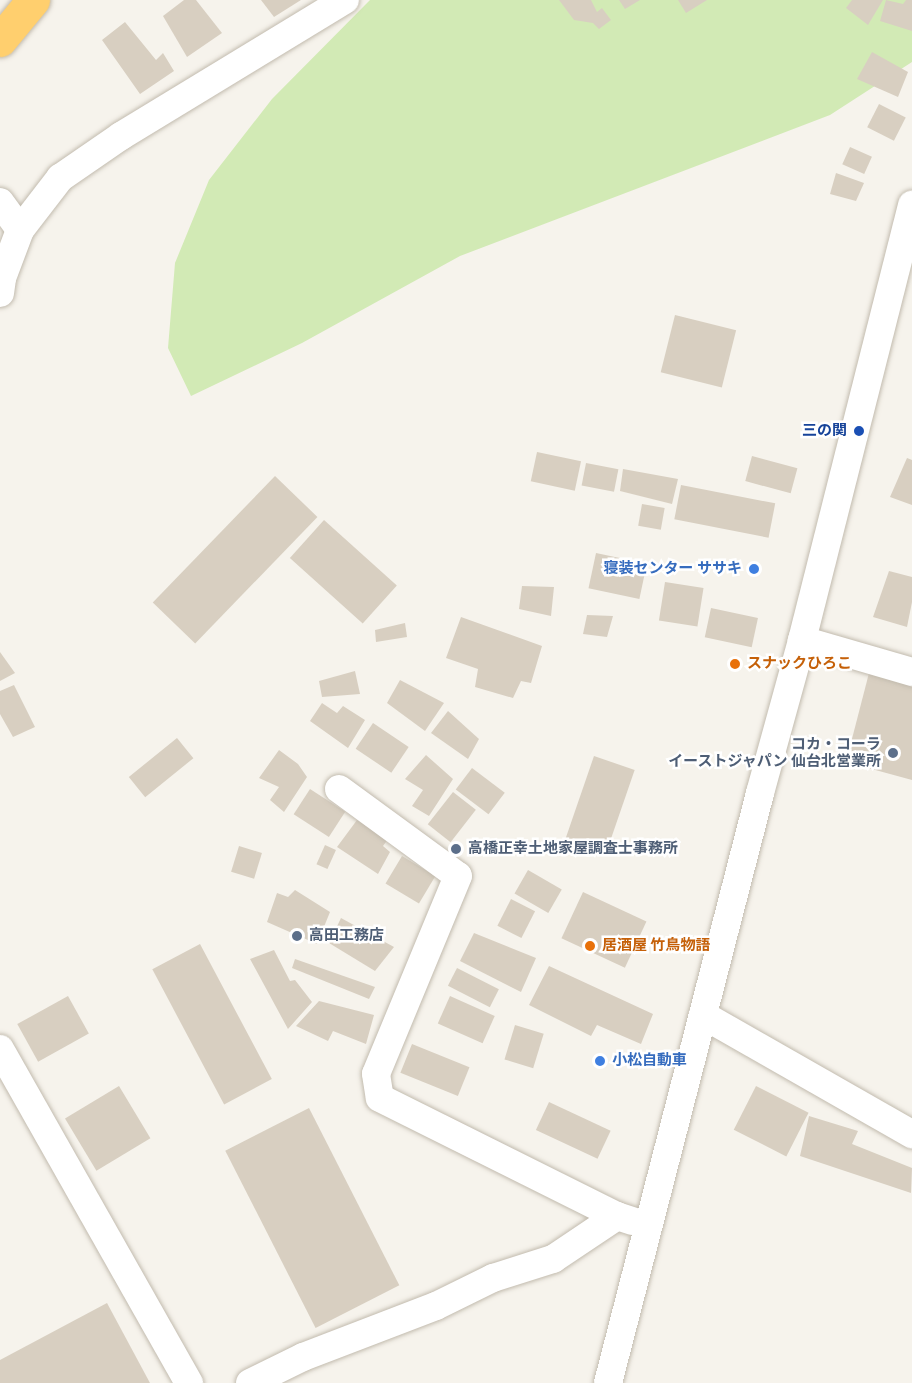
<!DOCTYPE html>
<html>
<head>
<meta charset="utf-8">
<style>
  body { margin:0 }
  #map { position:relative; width:912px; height:1383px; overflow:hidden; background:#f6f3ec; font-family:Figtree,"Noto Sans JP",sans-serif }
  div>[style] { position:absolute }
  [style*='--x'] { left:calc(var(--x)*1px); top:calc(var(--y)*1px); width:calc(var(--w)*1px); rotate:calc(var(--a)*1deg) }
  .green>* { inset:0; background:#d2eab5 }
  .building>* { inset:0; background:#d8cfc1; transform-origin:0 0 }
  .roads { filter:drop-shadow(0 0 2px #c2bbae) drop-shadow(0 0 2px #c2bbae) }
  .minor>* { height:28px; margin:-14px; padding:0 14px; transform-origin:14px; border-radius:14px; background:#fff }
  .highway>* { height:33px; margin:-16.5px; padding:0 16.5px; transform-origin:16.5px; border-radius:16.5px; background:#ffcf6e }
  .dots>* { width:16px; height:16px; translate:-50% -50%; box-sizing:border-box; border:3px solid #fff; border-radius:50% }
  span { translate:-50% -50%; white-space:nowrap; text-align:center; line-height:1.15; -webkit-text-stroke:5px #fff; paint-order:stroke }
  .transit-label { font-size:15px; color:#164399; font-weight:700 }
  .right { translate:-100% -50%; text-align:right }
  .shop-label { font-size:15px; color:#366cbe; font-weight:700 }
  .left { translate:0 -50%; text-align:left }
  .food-label { font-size:15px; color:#c56008; font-weight:700 }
  .service-label { font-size:15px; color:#4e5e75; font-weight:700 }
</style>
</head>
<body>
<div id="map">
  <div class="green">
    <div style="clip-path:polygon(370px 0,912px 0,912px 62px,830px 115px,460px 256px,302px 343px,191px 396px,168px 348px,175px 263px,209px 180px,272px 99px)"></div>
  </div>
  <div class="building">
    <div style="clip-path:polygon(184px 0,196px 0,222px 33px,187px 57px,163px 16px)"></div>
    <div style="clip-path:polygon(261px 0,301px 0,274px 17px)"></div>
    <div style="clip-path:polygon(559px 0,591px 0,597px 12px,602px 8px,611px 20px,599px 29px,593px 23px,574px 20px)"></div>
    <div style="clip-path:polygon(619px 0,640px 0,625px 9px)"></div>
    <div style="clip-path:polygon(678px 0,707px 0,686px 13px)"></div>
    <div style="clip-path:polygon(852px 0,883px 0,868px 25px,846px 8px)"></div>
    <div style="clip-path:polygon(886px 0,903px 4px,906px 0,912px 0,912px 31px,880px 21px)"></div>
    <div style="clip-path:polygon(125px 22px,156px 60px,163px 53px,174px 71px,140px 94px,102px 40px)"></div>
    <div style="clip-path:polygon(872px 52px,908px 72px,898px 97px,857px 79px)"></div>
    <div style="left:879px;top:104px;width:30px;height:26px;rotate:27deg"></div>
    <div style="left:850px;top:147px;width:24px;height:19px;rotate:24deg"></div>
    <div style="clip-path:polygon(836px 173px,864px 183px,856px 201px,830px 194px)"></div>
    <div style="left:675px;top:315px;width:63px;height:59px;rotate:14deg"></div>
    <div style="left:537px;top:452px;width:45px;height:30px;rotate:12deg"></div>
    <div style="left:752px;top:456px;width:47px;height:26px;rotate:15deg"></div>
    <div style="clip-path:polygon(907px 458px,912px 460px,912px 505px,890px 497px)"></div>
    <div style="left:586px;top:463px;width:33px;height:23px;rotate:11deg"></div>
    <div style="clip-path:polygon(623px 469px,678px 479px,672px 504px,620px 491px)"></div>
    <div style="left:275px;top:476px;width:59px;height:176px;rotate:44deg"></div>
    <div style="left:681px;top:485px;width:96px;height:35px;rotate:11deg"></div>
    <div style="left:642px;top:504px;width:23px;height:22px;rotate:10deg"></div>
    <div style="left:324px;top:520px;width:98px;height:51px;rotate:42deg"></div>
    <div style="left:596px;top:553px;width:52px;height:36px;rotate:12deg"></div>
    <div style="clip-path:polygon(889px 571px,912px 577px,912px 602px,907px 627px,873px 617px)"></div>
    <div style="left:665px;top:582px;width:39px;height:39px;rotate:9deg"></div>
    <div style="clip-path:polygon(522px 586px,554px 587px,551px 616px,519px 609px)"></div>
    <div style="left:711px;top:608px;width:48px;height:30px;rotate:12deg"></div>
    <div style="clip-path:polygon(587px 615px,613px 616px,607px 637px,583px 634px)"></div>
    <div style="clip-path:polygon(461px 617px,542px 646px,531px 683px,521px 681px,513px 698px,475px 687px,478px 669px,446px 658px)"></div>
    <div style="clip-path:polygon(405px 623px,407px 637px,376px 642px,375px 630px)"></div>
    <div style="clip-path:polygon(0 652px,15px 673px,0 681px)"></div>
    <div style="clip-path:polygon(355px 671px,360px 694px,322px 697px,319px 681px)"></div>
    <div style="clip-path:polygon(869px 673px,912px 686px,912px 780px,846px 762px)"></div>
    <div style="clip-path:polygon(400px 680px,444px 703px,425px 731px,387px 703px)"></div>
    <div style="clip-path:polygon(14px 685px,35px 727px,13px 737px,0 714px,0 691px)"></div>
    <div style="clip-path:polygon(322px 703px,337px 713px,343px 706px,365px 720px,348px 748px,310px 721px)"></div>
    <div style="clip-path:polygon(448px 711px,479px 739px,468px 759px,431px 733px)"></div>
    <div style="left:373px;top:723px;width:43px;height:31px;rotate:34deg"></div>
    <div style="left:177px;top:738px;width:26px;height:62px;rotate:51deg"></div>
    <div style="clip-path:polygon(279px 750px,298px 764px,307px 777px,284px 812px,270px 800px,279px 787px,259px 778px)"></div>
    <div style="clip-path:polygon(426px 755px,453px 779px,429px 816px,412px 806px,423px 790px,405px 779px)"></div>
    <div style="left:594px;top:756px;width:43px;height:91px;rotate:19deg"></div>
    <div style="left:472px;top:768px;width:41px;height:27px;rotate:37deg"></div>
    <div style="left:310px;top:789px;width:42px;height:30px;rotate:33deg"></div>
    <div style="left:453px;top:792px;width:29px;height:41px;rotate:38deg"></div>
    <div style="clip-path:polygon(357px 820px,388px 839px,383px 846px,390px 852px,378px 874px,337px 847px)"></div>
    <div style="left:325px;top:845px;width:12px;height:21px;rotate:24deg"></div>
    <div style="left:239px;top:846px;width:24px;height:27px;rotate:17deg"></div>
    <div style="left:402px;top:856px;width:39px;height:32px;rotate:31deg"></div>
    <div style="left:528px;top:870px;width:39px;height:27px;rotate:30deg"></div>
    <div style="clip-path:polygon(295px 890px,330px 912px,317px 944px,267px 922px,277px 893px,288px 897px)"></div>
    <div style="left:583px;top:892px;width:70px;height:51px;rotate:25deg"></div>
    <div style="left:511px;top:899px;width:27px;height:30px;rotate:27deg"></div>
    <div style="clip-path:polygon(341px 918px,394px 947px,375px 971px,329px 943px)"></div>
    <div style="clip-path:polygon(474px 933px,536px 958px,521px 992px,460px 961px)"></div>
    <div style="left:200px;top:944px;width:153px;height:54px;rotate:62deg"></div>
    <div style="clip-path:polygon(274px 950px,290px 981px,295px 980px,312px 1002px,288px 1029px,250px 959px)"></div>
    <div style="clip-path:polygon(295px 959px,375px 987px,369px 999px,292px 968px)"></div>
    <div style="clip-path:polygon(549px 966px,653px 1014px,641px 1044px,597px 1025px,591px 1036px,529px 1005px)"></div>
    <div style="left:457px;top:968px;width:47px;height:20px;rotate:27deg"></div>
    <div style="left:68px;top:996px;width:43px;height:58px;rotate:61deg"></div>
    <div style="left:450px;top:996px;width:49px;height:30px;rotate:24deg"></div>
    <div style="clip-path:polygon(319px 1001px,374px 1015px,366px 1044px,333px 1031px,328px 1041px,296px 1026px)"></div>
    <div style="left:515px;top:1025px;width:30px;height:36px;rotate:17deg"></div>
    <div style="left:412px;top:1044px;width:62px;height:31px;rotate:22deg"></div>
    <div style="left:119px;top:1086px;width:61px;height:63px;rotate:59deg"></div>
    <div style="left:756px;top:1086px;width:59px;height:49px;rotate:27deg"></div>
    <div style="left:549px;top:1102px;width:68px;height:31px;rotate:25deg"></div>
    <div style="left:309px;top:1108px;width:199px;height:94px;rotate:63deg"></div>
    <div style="clip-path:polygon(809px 1116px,858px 1131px,852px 1144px,912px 1168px,911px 1193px,800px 1156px)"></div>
    <div style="clip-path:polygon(107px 1303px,150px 1383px,0 1383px,0 1360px)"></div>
  </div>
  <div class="roads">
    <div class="minor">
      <div style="--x:0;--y:202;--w:34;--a:54"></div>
      <div style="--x:0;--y:293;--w:15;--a:-82"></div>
      <div style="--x:2;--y:278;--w:51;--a:-69.4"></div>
      <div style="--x:20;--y:230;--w:66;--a:-52.4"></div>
      <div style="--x:60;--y:178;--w:74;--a:-34.5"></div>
      <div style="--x:121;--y:136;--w:262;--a:-31.3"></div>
      <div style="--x:802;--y:640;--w:115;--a:16.2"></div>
      <div style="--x:339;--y:789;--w:147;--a:36.2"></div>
      <div style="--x:458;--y:876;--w:214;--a:112.5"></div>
      <div style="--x:376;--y:1074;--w:24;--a:81"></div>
      <div style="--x:380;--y:1098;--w:265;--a:26.5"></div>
      <div style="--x:703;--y:1015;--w:241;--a:29.7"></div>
      <div style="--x:0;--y:1049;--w:384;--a:60.5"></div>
      <div style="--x:250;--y:1383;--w:59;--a:-26.1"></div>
      <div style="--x:303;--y:1357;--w:142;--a:-21"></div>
      <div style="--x:436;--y:1306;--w:64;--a:-26.2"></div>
      <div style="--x:493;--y:1278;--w:63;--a:-17.6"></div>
      <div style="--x:553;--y:1259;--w:77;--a:-33.9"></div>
      <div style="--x:617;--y:1216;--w:16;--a:18"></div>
      <div style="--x:608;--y:1383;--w:609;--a:-75.55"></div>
      <div style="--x:760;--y:793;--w:159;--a:-74.6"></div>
      <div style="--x:802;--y:640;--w:449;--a:-75.8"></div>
    </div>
    <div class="highway">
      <div style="--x:0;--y:40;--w:52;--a:-50.5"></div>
    </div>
  </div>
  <div class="dots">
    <div style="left:859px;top:431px;background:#1a4fb4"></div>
    <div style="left:754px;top:569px;background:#3f7fe0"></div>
    <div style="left:735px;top:664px;background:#e8710a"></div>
    <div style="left:893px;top:753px;background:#5c6f8a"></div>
    <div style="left:456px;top:849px;background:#5c6f8a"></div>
    <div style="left:297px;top:936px;background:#5c6f8a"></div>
    <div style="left:590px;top:946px;background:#e8710a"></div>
    <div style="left:600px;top:1061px;background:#3f7fe0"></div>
  </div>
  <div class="transit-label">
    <span class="right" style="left:847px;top:431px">三の関</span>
  </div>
  <div class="shop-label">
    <span class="right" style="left:742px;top:569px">寝装センター ササキ</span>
    <span class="left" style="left:612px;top:1061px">小松自動車</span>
  </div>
  <div class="food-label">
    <span class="left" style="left:747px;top:664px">スナックひろこ</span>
    <span class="left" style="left:602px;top:946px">居酒屋 竹鳥物語</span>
  </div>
  <div class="service-label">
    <span class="right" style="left:881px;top:753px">コカ・コーラ<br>イーストジャパン 仙台北営業所</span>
    <span class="left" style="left:468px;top:849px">高橋正幸土地家屋調査士事務所</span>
    <span class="left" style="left:309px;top:936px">高田工務店</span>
  </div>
</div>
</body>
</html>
